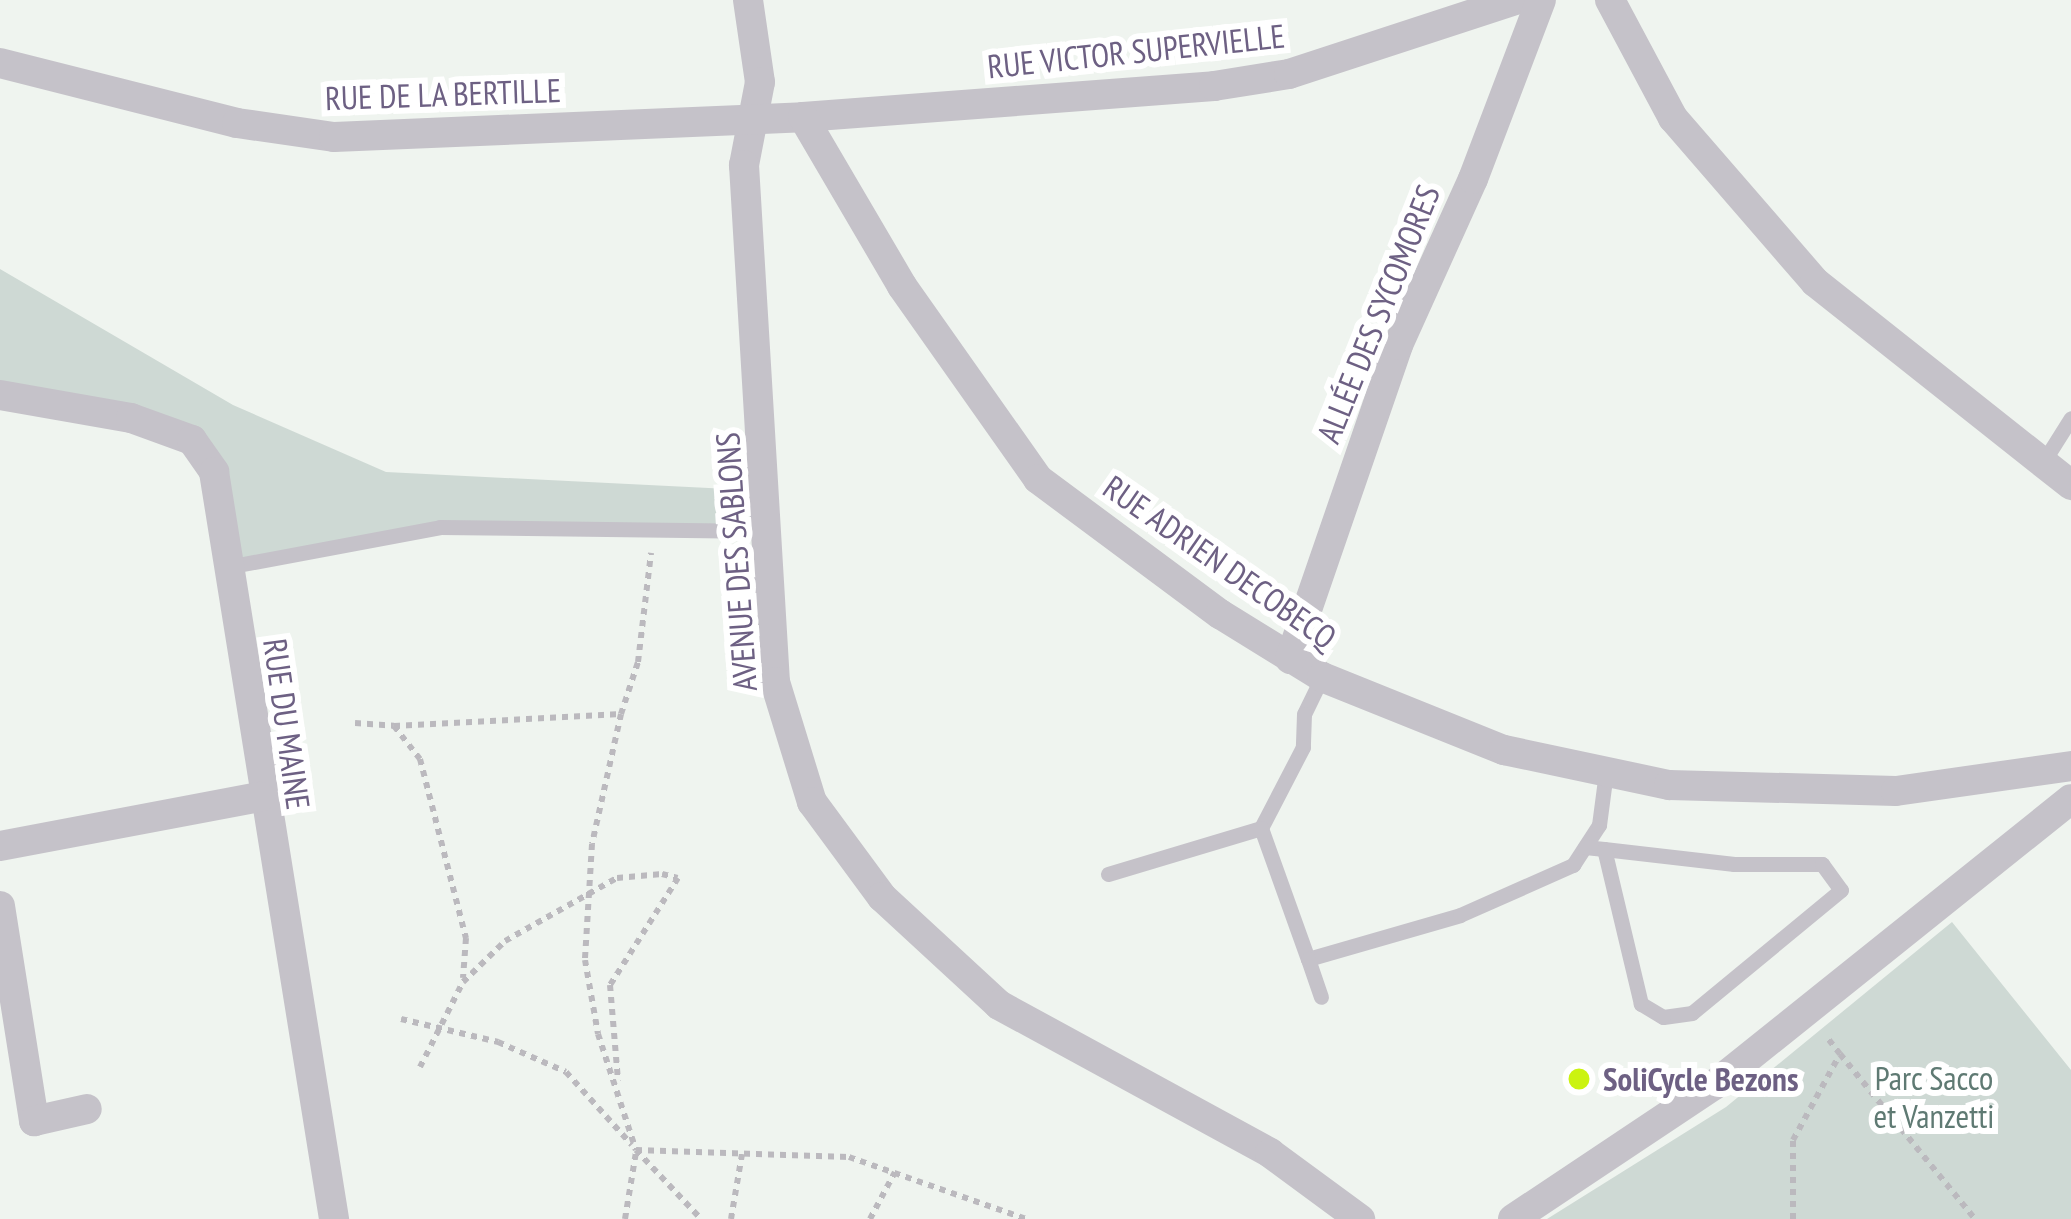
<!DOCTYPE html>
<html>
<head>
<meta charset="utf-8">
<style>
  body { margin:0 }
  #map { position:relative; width:2071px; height:1219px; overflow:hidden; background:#eff4ef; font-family:"PT Sans Narrow",sans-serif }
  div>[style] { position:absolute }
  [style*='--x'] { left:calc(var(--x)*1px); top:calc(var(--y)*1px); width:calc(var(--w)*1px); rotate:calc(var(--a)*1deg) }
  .green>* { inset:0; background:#ced9d4 }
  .path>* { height:6px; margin-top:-3px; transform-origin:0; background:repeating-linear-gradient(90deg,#bbb9be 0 6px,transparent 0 12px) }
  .service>* { height:15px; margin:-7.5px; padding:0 7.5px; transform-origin:7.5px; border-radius:7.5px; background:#c5c2c9 }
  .minor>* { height:30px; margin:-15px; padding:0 15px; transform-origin:15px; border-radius:15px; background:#c5c2c9 }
  .dots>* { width:33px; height:33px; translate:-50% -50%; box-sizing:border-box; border:6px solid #fff; border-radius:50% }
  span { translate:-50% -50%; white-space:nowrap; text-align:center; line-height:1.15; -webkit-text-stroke:12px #fff; paint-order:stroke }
  .street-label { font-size:33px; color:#6d6083 }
  .park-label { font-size:33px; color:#5f7a73 }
  .poi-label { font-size:33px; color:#6d6083; font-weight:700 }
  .left { translate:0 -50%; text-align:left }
</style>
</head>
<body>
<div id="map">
  <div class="green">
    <div style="clip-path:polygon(0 269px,233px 405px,386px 472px,769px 491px,770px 531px,440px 527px,227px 567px,192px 440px,0 395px)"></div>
    <div style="clip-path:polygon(1952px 922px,2071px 1070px,2071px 1219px,1547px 1219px,1726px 1107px)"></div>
  </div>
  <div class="path">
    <div style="--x:621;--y:714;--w:55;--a:-71.9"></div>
    <div style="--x:638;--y:662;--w:110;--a:-83.2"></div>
    <div style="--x:355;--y:723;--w:39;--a:4"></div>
    <div style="--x:394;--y:726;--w:42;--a:51.8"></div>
    <div style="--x:420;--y:759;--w:185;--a:75.6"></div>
    <div style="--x:466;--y:938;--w:40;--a:94.3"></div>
    <div style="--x:394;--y:726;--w:227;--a:-3"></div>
    <div style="--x:621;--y:714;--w:133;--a:102.6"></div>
    <div style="--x:592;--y:844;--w:116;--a:93.5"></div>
    <div style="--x:585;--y:960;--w:75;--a:80"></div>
    <div style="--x:598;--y:1034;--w:122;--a:71.9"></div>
    <div style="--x:636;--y:1150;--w:213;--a:1.9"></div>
    <div style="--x:849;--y:1157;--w:188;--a:19.3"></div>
    <div style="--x:401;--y:1019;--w:100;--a:13.3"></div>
    <div style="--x:498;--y:1042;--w:74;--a:23.8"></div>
    <div style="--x:566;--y:1072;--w:98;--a:47.9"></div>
    <div style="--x:1840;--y:1054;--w:213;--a:50.7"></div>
    <div style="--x:420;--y:1067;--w:95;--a:-63.2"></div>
    <div style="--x:463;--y:982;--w:59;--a:-44.3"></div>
    <div style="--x:505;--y:941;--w:129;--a:-29.4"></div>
    <div style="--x:617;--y:878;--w:45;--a:-5.1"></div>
    <div style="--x:662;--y:874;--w:16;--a:14"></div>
    <div style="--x:678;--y:878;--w:127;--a:122.4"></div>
    <div style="--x:610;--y:985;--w:96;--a:85.2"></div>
    <div style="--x:636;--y:1150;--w:95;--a:46.7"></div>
    <div style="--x:625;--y:1219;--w:68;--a:-80.7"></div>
    <div style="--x:731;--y:1219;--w:66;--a:-80.4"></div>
    <div style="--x:870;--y:1219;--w:53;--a:-62"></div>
    <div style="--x:1793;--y:1219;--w:79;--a:-90"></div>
    <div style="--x:1793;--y:1140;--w:98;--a:-61.3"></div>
    <div style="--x:1840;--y:1054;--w:23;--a:-128"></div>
  </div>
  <div class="service">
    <div style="--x:2042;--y:464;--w:54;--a:-57.8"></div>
    <div style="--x:227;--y:567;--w:217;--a:-10.6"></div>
    <div style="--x:440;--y:527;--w:327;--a:0.7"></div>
    <div style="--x:1322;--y:677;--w:41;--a:115.9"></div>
    <div style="--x:1304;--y:714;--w:33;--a:92"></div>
    <div style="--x:1303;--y:747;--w:91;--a:117.4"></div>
    <div style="--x:1261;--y:828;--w:139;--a:70.3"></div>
    <div style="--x:1308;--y:959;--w:158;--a:-16.1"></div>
    <div style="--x:1460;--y:915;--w:124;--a:-23.9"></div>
    <div style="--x:1573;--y:865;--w:48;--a:-57"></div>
    <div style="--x:1599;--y:825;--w:53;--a:-82.5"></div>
    <div style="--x:1585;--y:847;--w:19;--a:6"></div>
    <div style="--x:1604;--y:849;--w:131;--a:6.6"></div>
    <div style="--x:1734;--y:864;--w:88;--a:0"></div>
    <div style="--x:1822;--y:864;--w:32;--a:54"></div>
    <div style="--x:1841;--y:890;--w:193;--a:140.5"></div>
    <div style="--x:1692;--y:1013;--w:29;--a:172"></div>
    <div style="--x:1663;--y:1017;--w:26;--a:-149"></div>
    <div style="--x:1641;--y:1004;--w:159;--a:-103.4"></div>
    <div style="--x:1108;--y:874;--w:160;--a:-16.7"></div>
    <div style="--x:1308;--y:959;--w:40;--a:71.1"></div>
  </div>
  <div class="minor">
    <div style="--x:748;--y:0;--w:83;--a:81.7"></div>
    <div style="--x:760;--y:82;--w:85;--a:100.9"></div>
    <div style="--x:744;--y:165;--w:518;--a:86.57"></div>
    <div style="--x:775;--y:682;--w:126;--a:72.9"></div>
    <div style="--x:812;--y:802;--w:118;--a:53.6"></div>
    <div style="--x:882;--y:897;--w:159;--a:42.7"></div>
    <div style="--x:999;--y:1005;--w:309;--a:28.6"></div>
    <div style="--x:1270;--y:1153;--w:112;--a:36.3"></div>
    <div style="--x:1610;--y:0;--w:134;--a:61.9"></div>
    <div style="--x:1673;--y:118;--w:217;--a:49.1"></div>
    <div style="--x:1815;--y:282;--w:327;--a:38.4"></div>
    <div style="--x:0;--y:63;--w:244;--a:14.2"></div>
    <div style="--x:237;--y:123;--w:98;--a:8.2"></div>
    <div style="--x:334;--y:137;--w:469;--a:-2.4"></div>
    <div style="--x:803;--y:117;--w:412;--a:-4.3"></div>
    <div style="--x:1214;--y:86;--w:76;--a:-9.1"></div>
    <div style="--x:1289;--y:74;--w:239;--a:-18.1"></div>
    <div style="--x:803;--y:117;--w:196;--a:59.6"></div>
    <div style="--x:902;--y:286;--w:236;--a:54.8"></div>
    <div style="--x:1038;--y:479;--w:227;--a:36.6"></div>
    <div style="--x:1220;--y:614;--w:120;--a:31.7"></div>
    <div style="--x:1322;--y:677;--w:196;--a:21.9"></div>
    <div style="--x:1504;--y:750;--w:169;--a:12"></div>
    <div style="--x:1669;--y:785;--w:227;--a:1.5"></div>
    <div style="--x:1896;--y:791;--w:177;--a:-8.1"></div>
    <div style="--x:0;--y:395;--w:133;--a:10"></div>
    <div style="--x:131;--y:418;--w:65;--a:19.8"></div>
    <div style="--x:192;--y:440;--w:39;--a:55"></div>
    <div style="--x:214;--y:472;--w:757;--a:80.87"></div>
    <div style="--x:1290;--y:659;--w:332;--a:-71"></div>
    <div style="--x:1398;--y:345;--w:182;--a:-65.7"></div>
    <div style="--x:1473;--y:179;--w:191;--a:-69.2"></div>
    <div style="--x:0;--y:846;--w:265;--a:-10.7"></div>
    <div style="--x:0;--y:906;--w:218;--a:81"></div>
    <div style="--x:34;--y:1121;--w:54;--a:-12.8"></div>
    <div style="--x:1513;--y:1219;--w:242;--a:-33.7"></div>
    <div style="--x:1714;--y:1085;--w:457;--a:-38.7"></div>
  </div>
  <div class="dots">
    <div style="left:1579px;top:1079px;background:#cbf310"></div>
  </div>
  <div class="street-label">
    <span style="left:1136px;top:51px;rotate:-6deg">RUE VICTOR SUPERVIELLE</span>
    <span style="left:443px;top:94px;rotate:-2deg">RUE DE LA BERTILLE</span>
    <span style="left:1378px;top:314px;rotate:-68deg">ALLÉE DES SYCOMORES</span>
    <span style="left:736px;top:562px;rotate:-94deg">AVENUE DES SABLONS</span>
    <span style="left:1220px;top:562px;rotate:35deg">RUE ADRIEN DECOBECQ</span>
    <span style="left:287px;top:724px;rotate:82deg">RUE DU MAINE</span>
  </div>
  <div class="park-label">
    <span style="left:1934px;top:1097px">Parc Sacco<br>et Vanzetti</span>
  </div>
  <div class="poi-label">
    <span class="left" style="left:1603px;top:1079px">SoliCycle Bezons</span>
  </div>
</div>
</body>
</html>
